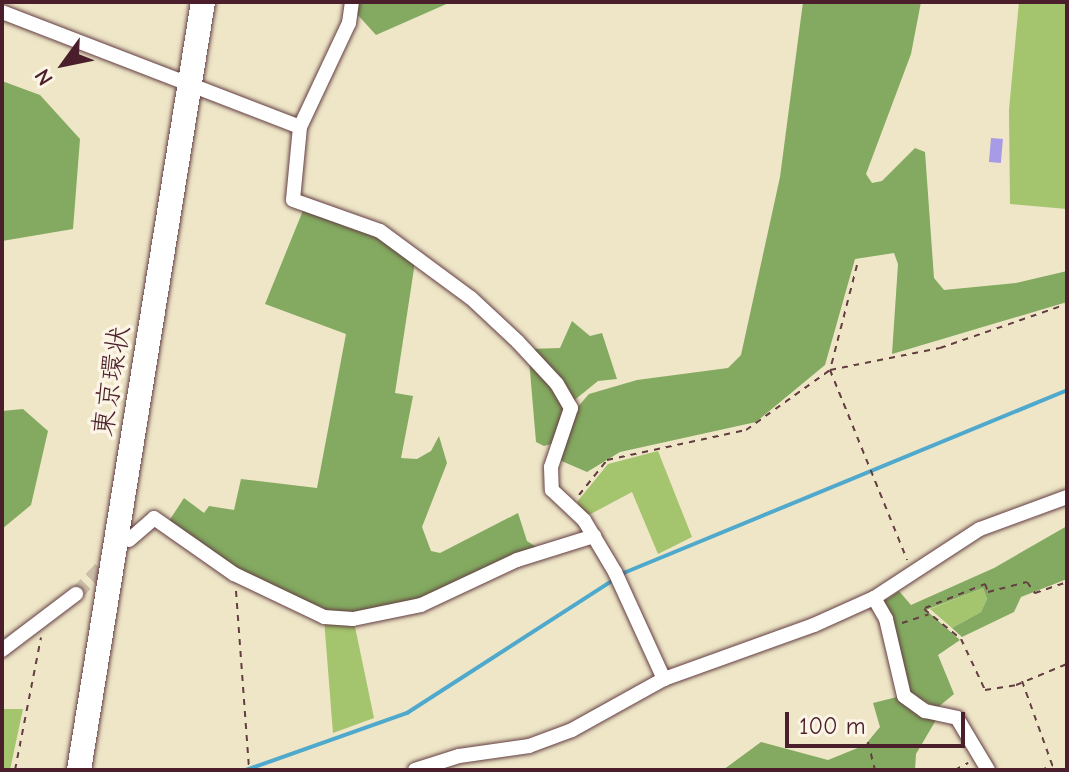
<!DOCTYPE html>
<html>
<head>
<meta charset="utf-8">
<style>
  body { margin:0 }
  #map { position:relative; width:1069px; height:772px; overflow:hidden; background:#eee6c7; font-family:"Comic Neue","Klee One",sans-serif }
  div>[style] { position:absolute }
  [style*='--x'] { left:calc(var(--x)*1px); top:calc(var(--y)*1px); width:calc(var(--w)*1px); rotate:calc(var(--a)*1deg) }
  .green>* { inset:0; background:#a4c46d }
  .forest>* { inset:0; background:#83aa60 }
  .stream>* { height:4px; margin:-2px; padding:0 2px; transform-origin:2px; border-radius:2px; background:#4fa9cd }
  .building>* { inset:0; background:#a79be5; transform-origin:0 0 }
  .minor-tunnel>* { height:14px; margin-top:-7px; transform-origin:0; background:repeating-linear-gradient(90deg,#cdbea8 0 14px,transparent 0 21px) }
  .path>* { height:2px; margin-top:-1px; transform-origin:0; background:repeating-linear-gradient(90deg,#633d42 0 6px,transparent 0 12px) }
  .roads { filter:drop-shadow(0 0 2px #633d42) drop-shadow(0 0 2px #633d42) }
  .minor>* { height:14px; margin:-7px; padding:0 7px; transform-origin:7px; border-radius:7px; background:#fff }
  .trunk>* { height:24px; margin:-12px; padding:0 12px; transform-origin:12px; border-radius:12px; background:#fff }
  span { translate:-50% -50%; white-space:nowrap; text-align:center; line-height:1.15; -webkit-text-stroke:7px #fcf5e5; paint-order:stroke }
  .street-label { font-size:28px; color:#4a1f2b }
  .frame { position:absolute; inset:0; border:4px solid #4a1f2b; pointer-events:none }
  .north { position:absolute; left:24px; top:24px; width:80px; height:80px; -webkit-text-stroke:6px #fcf5e5; paint-order:stroke; rotate:237deg; font-size:22px; font-weight:700; line-height:32px; text-align:center; color:#4a1f2b }
  .north::after { content:''; display:block; margin:auto; width:28px; height:36px; background:#4a1f2b; clip-path:polygon(50% 0,100% 100%,50% 72%,0 100%) }
  .scale { position:absolute; left:785px; top:712px; width:180px; height:36px; box-sizing:border-box; border:4px solid #4a1f2b; border-top:0; padding-left:10px; font-size:24px; line-height:28px; white-space:nowrap; color:#4a1f2b; -webkit-text-stroke:6px #fcf5e5; paint-order:stroke }
</style>
</head>
<body>
<div id="map">
  <div class="green">
    <div style="clip-path:polygon(1019px 2px,1067px 2px,1067px 209px,1010px 204px,1009px 110px)"></div>
    <div style="clip-path:polygon(658px 451px,692px 537px,658px 554px,632px 492px,587px 516px,577px 502px,608px 464px)"></div>
    <div style="clip-path:polygon(983px 588px,987px 599px,981px 612px,952px 628px,930px 609px)"></div>
    <div style="clip-path:polygon(324px 619px,354px 622px,374px 718px,333px 733px)"></div>
    <div style="clip-path:polygon(2px 709px,23px 709px,10px 770px,2px 770px)"></div>
  </div>
  <div class="forest">
    <div style="clip-path:polygon(346px 2px,451px 2px,376px 35px)"></div>
    <div style="clip-path:polygon(803px 2px,921px 2px,911px 54px,866px 174px,872px 183px,882px 181px,915px 148px,925px 152px,934px 278px,944px 290px,1016px 283px,1067px 271px,1067px 302px,892px 354px,898px 264px,894px 253px,855px 259px,825px 365px,756px 422px,620px 452px,587px 472px,557px 459px,575px 410px,589px 394px,637px 380px,728px 368px,741px 355px,780px 177px)"></div>
    <div style="clip-path:polygon(2px 81px,40px 95px,80px 139px,73px 229px,2px 241px)"></div>
    <div style="clip-path:polygon(304px 208px,379px 235px,415px 262px,395px 393px,413px 396px,401px 458px,417px 459px,431px 451px,439px 436px,447px 463px,422px 527px,431px 551px,440px 553px,518px 513px,527px 541px,541px 550px,418px 602px,386px 611px,323px 614px,241px 573px,167px 524px,184px 498px,204px 513px,209px 506px,234px 510px,241px 479px,317px 488px,346px 334px,265px 304px)"></div>
    <div style="clip-path:polygon(572px 321px,590px 336px,602px 333px,617px 379px,598px 381px,572px 402px,529px 349px,560px 348px)"></div>
    <div style="clip-path:polygon(529px 359px,566px 409px,555px 443px,544px 446px,536px 442px)"></div>
    <div style="clip-path:polygon(23px 409px,48px 431px,31px 505px,2px 529px,2px 411px)"></div>
    <div style="clip-path:polygon(1067px 526px,1067px 579px,1021px 597px,1014px 612px,962px 637px,952px 628px,981px 612px,987px 599px,983px 588px,926px 610px,960px 640px,938px 655px,954px 694px,937px 708px,907px 692px,883px 602px,899px 591px,911px 605px,994px 568px)"></div>
    <div style="clip-path:polygon(897px 697px,936px 720px,916px 754px,915px 770px,723px 770px,761px 742px,828px 760px,865px 745px,880px 727px,873px 703px)"></div>
  </div>
  <div class="stream">
    <div style="--x:246;--y:770;--w:171;--a:-19.5"></div>
    <div style="--x:407;--y:713;--w:260;--a:-32.8"></div>
    <div style="--x:626;--y:572;--w:477;--a:-22.4"></div>
  </div>
  <div class="building">
    <div style="left:991px;top:138px;width:12px;height:24px;rotate:5deg"></div>
  </div>
  <div class="minor-tunnel">
    <div style="--x:76;--y:594;--w:52;--a:-45.8"></div>
  </div>
  <div class="path">
    <div style="--x:857;--y:265;--w:108;--a:104.4"></div>
    <div style="--x:830;--y:370;--w:205;--a:67.9"></div>
    <div style="--x:579;--y:495;--w:45;--a:-51.3"></div>
    <div style="--x:607;--y:460;--w:142;--a:-12.2"></div>
    <div style="--x:746;--y:430;--w:103;--a:-35.5"></div>
    <div style="--x:830;--y:370;--w:112;--a:-11.3"></div>
    <div style="--x:940;--y:348;--w:134;--a:-19.1"></div>
    <div style="--x:236;--y:591;--w:179;--a:85.8"></div>
    <div style="--x:925;--y:608;--w:65;--a:-21.8"></div>
    <div style="--x:985;--y:584;--w:9;--a:69"></div>
    <div style="--x:988;--y:592;--w:40;--a:-14.4"></div>
    <div style="--x:1027;--y:582;--w:14;--a:54"></div>
    <div style="--x:1035;--y:593;--w:34;--a:-19"></div>
    <div style="--x:924;--y:609;--w:48;--a:39"></div>
    <div style="--x:961;--y:639;--w:56;--a:64.8"></div>
    <div style="--x:985;--y:690;--w:31;--a:-9"></div>
    <div style="--x:1016;--y:685;--w:55;--a:-22.4"></div>
    <div style="--x:902;--y:623;--w:28;--a:-18"></div>
    <div style="--x:1022;--y:681;--w:95;--a:70.2"></div>
    <div style="--x:868;--y:742;--w:29;--a:76"></div>
    <div style="--x:15;--y:770;--w:135;--a:-78.9"></div>
    <div style="--x:955;--y:770;--w:15;--a:-28"></div>
    <div style="--x:1041;--y:770;--w:12;--a:-20"></div>
  </div>
  <div class="roads">
    <div class="minor">
      <div style="--x:2;--y:12;--w:319;--a:21.1"></div>
      <div style="--x:300;--y:127;--w:73;--a:95.5"></div>
      <div style="--x:293;--y:200;--w:92;--a:19.6"></div>
      <div style="--x:380;--y:231;--w:113;--a:36.4"></div>
      <div style="--x:471;--y:298;--w:64;--a:43.1"></div>
      <div style="--x:518;--y:342;--w:57;--a:47.1"></div>
      <div style="--x:557;--y:384;--w:28;--a:60"></div>
      <div style="--x:571;--y:408;--w:62;--a:108.7"></div>
      <div style="--x:551;--y:467;--w:23;--a:88"></div>
      <div style="--x:552;--y:490;--w:44;--a:43.2"></div>
      <div style="--x:584;--y:520;--w:61;--a:59.2"></div>
      <div style="--x:615;--y:572;--w:118;--a:65.4"></div>
      <div style="--x:300;--y:127;--w:115;--a:-64.8"></div>
      <div style="--x:349;--y:23;--w:21;--a:-82"></div>
      <div style="--x:129;--y:540;--w:33;--a:-41"></div>
      <div style="--x:154;--y:518;--w:98;--a:35"></div>
      <div style="--x:234;--y:574;--w:100;--a:25.5"></div>
      <div style="--x:324;--y:617;--w:29;--a:4"></div>
      <div style="--x:353;--y:619;--w:69;--a:-11.6"></div>
      <div style="--x:421;--y:605;--w:106;--a:-25.1"></div>
      <div style="--x:517;--y:560;--w:81;--a:-17.3"></div>
      <div style="--x:874;--y:598;--w:24;--a:60"></div>
      <div style="--x:886;--y:619;--w:79;--a:76.8"></div>
      <div style="--x:904;--y:696;--w:26;--a:36"></div>
      <div style="--x:925;--y:711;--w:33;--a:12"></div>
      <div style="--x:957;--y:718;--w:61;--a:59.2"></div>
      <div style="--x:2;--y:650;--w:93;--a:-37.1"></div>
      <div style="--x:415;--y:770;--w:46;--a:-17.7"></div>
      <div style="--x:459;--y:756;--w:71;--a:-8.1"></div>
      <div style="--x:529;--y:746;--w:46;--a:-20.4"></div>
      <div style="--x:572;--y:730;--w:105;--a:-29"></div>
      <div style="--x:664;--y:679;--w:159;--a:-19.8"></div>
      <div style="--x:814;--y:625;--w:66;--a:-24.2"></div>
      <div style="--x:874;--y:598;--w:126;--a:-33.1"></div>
      <div style="--x:980;--y:529;--w:93;--a:-20.2"></div>
    </div>
    <div class="trunk">
      <div style="--x:79;--y:770;--w:778;--a:-80.83"></div>
    </div>
  </div>
  <div class="street-label">
    <span style="left:111px;top:381px;rotate:-81deg">東京環状</span>
  </div>
  <div class="frame"></div>
  <div class="north">N</div>
  <div class="scale">100 m</div>
</div>
</body>
</html>
